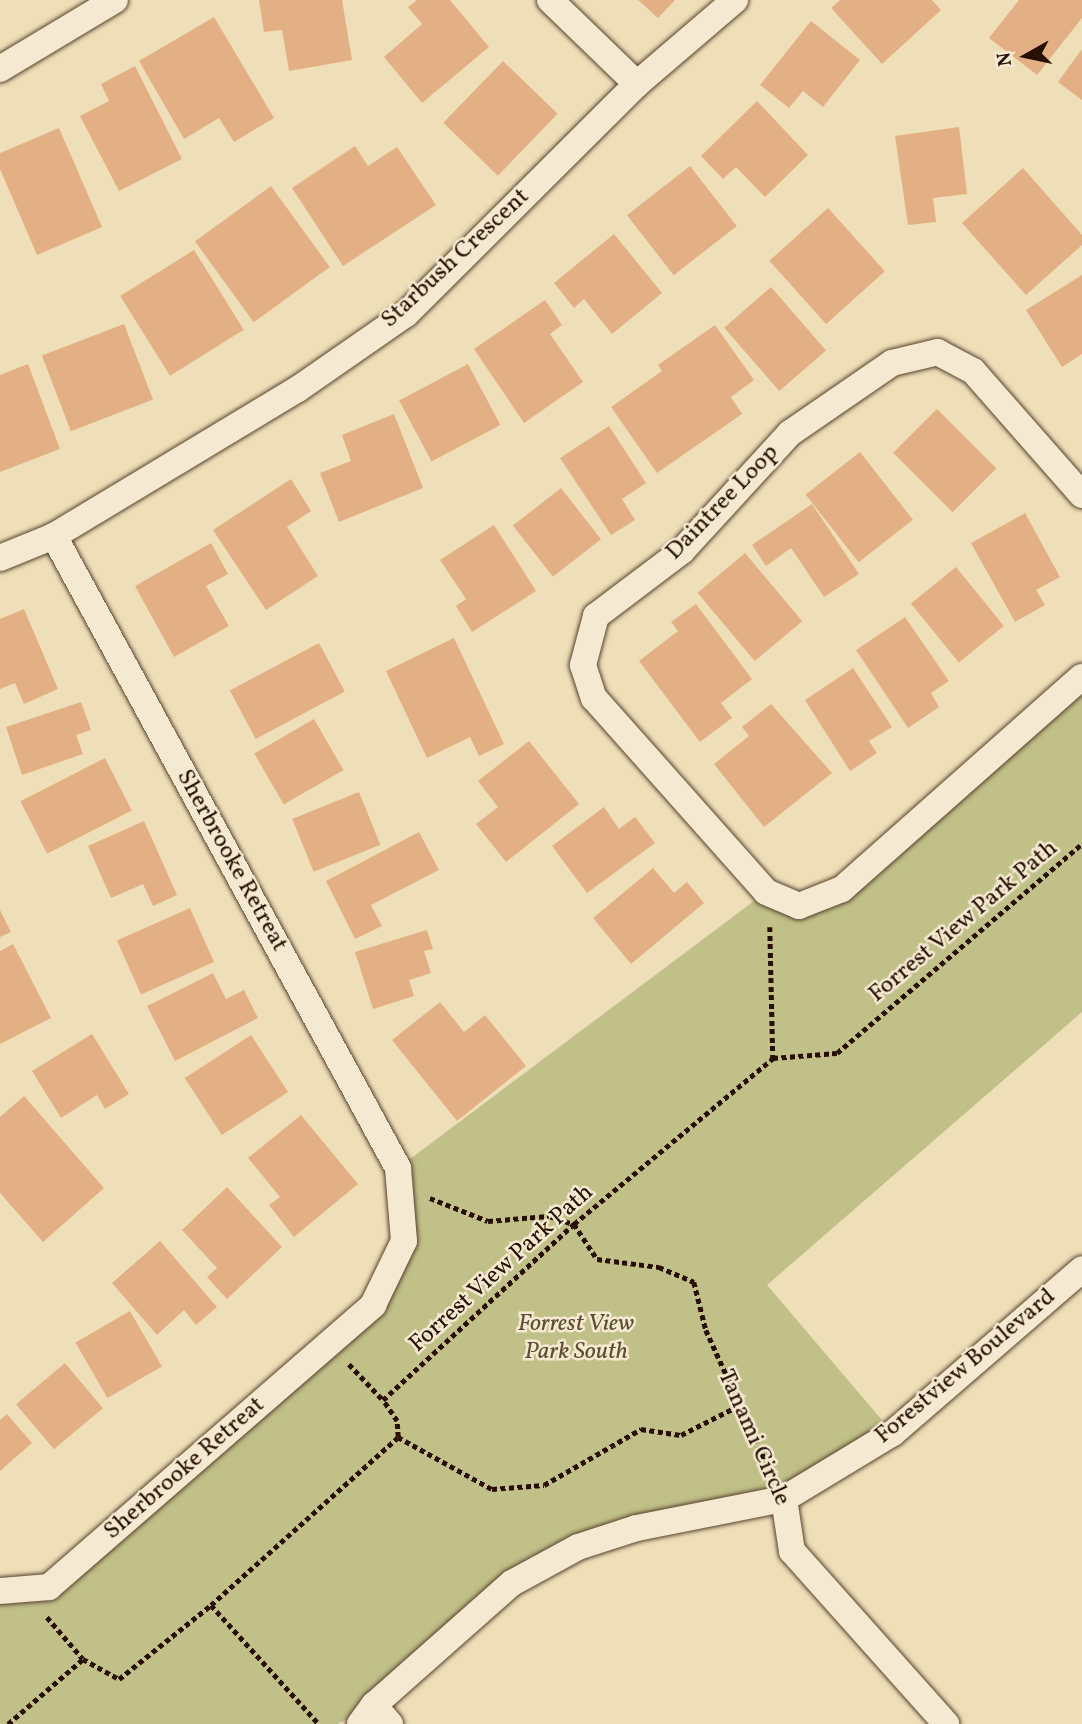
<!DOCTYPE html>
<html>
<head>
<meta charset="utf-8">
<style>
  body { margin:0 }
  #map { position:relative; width:1082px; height:1724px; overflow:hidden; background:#efdfb8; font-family:Vollkorn,serif }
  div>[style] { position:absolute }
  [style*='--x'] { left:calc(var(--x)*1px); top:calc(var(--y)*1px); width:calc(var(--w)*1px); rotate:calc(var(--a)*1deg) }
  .green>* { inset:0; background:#c1c089 }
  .building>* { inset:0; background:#e3b085; transform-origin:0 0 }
  .path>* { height:4.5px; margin-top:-2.25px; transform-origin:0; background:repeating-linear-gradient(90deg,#270f01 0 5px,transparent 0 8.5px) }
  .roads { filter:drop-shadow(0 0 2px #59432f) drop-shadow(0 0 2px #59432f) }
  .street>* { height:26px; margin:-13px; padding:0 13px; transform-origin:13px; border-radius:13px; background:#f5ead1 }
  span { translate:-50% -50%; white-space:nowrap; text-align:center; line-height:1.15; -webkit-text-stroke:5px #f5ead1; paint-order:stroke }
  .street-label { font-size:24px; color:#270f01 }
  .park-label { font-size:24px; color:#5d4d31; font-style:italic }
  .north { position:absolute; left:991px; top:21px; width:70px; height:70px; -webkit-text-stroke:5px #f5ead1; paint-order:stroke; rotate:261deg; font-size:19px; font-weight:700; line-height:28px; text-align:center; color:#270f01 }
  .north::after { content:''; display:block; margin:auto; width:24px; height:32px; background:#270f01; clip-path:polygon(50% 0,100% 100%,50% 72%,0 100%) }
</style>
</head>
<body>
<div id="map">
  <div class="green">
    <div style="clip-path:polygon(1082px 677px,1082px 1012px,767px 1285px,893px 1433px,784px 1499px,578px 1547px,374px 1705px,338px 1724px,0 1724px,0 1591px,49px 1587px,373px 1305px,404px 1241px,398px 1168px,766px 892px,799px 906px,842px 889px)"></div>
  </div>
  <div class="building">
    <div style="clip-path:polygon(259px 0,342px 0,352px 60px,289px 71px,282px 30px,264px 32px)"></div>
    <div style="clip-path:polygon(417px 0,450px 0,489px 47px,422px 103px,384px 57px,422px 24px,408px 7px)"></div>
    <div style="clip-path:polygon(638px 0,675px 0,658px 18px)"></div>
    <div style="clip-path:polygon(840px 0,932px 0,941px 10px,882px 64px,831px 8px)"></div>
    <div style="clip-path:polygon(1019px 0,1082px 0,1082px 18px,1037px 75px,989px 38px)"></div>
    <div style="clip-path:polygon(214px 17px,274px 118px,234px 142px,219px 118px,184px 139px,139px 61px)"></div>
    <div style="clip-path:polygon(811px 21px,860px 60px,823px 107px,803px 91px,789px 108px,760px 85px)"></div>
    <div style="clip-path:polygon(1082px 49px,1082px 100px,1058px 82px)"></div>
    <div style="left:503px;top:61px;width:76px;height:86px;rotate:44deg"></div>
    <div style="clip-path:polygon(135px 66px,182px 159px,119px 191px,80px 116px,109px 101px,101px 84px)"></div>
    <div style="clip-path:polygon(757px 101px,808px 155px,765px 197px,736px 167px,723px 179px,701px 156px)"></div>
    <div style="clip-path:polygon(959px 127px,967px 194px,933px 198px,936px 222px,908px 225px,895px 136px)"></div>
    <div style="clip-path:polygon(59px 128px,102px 227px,37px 255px,0 169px,0 153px)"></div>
    <div style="clip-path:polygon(355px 146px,368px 166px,397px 147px,436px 205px,343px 266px,292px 188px)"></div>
    <div style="left:690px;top:166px;width:76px;height:80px;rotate:52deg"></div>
    <div style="clip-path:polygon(1023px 168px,1082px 235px,1082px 245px,1026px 295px,962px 223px)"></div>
    <div style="left:271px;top:186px;width:100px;height:94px;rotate:54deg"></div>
    <div style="left:828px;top:208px;width:85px;height:79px;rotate:48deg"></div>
    <div style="clip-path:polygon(614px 234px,662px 293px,612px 334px,584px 299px,574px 308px,554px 283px)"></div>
    <div style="left:194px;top:250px;width:94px;height:87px;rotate:58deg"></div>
    <div style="clip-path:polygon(1082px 275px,1082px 354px,1062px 367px,1026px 310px)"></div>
    <div style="left:771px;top:287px;width:84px;height:62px;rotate:49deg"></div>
    <div style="clip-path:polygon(545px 300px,562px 325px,550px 334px,583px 382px,524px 423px,474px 349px)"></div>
    <div style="left:124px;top:324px;width:81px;height:88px;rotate:69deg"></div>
    <div style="clip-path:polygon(715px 325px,754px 380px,731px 397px,742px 414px,657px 473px,611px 407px,662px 371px,658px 365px)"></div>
    <div style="clip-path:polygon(28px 364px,60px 449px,0 472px,0 375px)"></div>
    <div style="left:468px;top:364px;width:69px;height:78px;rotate:62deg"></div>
    <div style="left:937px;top:409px;width:84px;height:62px;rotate:45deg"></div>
    <div style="clip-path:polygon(394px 414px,423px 488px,339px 522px,320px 473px,351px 461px,342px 435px)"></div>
    <div style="clip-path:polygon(609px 426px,646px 483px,622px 499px,635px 520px,611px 535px,560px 458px)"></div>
    <div style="left:860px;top:452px;width:86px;height:69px;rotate:52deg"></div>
    <div style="clip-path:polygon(291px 479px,311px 511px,287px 527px,318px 576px,266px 610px,213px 530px)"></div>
    <div style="left:561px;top:488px;width:65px;height:61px;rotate:52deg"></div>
    <div style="clip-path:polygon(812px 504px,859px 574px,824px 597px,791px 548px,766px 566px,752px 545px)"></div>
    <div style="clip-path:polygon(1025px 513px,1060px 577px,1036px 590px,1045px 605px,1015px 622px,971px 543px)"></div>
    <div style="clip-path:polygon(494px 525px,536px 591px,472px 632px,456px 606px,466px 599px,440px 560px)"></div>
    <div style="clip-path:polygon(211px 543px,228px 574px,206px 586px,229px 626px,174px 657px,135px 586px)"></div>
    <div style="left:745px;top:553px;width:89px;height:62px;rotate:50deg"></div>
    <div style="left:956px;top:567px;width:76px;height:58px;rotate:51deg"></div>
    <div style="clip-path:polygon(696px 604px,752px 679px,721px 703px,732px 718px,700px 742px,639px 661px,678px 631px,671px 622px)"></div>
    <div style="clip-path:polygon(24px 609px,58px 689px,24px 704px,15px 683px,0 689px,0 619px)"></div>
    <div style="clip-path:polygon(905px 617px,949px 681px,931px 693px,939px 707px,908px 728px,856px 650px)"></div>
    <div style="clip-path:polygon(454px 638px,504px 744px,479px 756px,470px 737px,427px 758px,386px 671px)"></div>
    <div style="left:319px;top:643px;width:55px;height:101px;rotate:62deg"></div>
    <div style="clip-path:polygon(853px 668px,892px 727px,869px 741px,877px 753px,850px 771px,805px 700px)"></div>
    <div style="clip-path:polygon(81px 702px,91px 730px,76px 735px,83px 754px,22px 775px,6px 727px)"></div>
    <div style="clip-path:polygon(771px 704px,832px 773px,764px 827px,714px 764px,749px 736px,742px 727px)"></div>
    <div style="left:314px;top:719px;width:59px;height:69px;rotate:60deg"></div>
    <div style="clip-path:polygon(529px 741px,579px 804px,506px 862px,476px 824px,498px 807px,478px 781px)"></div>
    <div style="left:105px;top:758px;width:59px;height:95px;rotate:63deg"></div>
    <div style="left:359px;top:792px;width:57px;height:72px;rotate:68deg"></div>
    <div style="clip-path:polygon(604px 807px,619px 829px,635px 817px,655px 843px,587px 893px,552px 846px)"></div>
    <div style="clip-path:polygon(144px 821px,177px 895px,153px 906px,143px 884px,111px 898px,88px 846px)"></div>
    <div style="clip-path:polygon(419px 832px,439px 870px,371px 905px,382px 926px,355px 939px,326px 881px)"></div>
    <div style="clip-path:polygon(653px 868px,674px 893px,687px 882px,704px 903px,631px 964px,593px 918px)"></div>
    <div style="left:190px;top:908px;width:59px;height:80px;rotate:66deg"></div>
    <div style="clip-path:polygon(0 910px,11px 932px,0 937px)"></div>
    <div style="clip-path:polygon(427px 930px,433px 949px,424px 951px,431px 973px,409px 980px,414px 996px,373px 1009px,355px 952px)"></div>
    <div style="clip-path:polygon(13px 944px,51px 1018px,0 1044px,0 951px)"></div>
    <div style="clip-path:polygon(213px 973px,226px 999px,244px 990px,258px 1018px,175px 1061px,147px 1006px)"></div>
    <div style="clip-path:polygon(440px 1002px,464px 1032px,485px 1015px,526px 1066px,457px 1121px,392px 1040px)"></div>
    <div style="clip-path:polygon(92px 1034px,129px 1094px,105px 1109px,97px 1095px,61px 1118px,32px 1071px)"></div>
    <div style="left:251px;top:1035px;width:68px;height:79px;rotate:57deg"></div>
    <div style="clip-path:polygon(24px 1096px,104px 1188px,43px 1242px,0 1193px,0 1117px)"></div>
    <div style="clip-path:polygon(301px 1115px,358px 1184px,294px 1237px,269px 1205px,280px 1197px,248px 1158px)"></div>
    <div style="clip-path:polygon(227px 1187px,282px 1247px,227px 1299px,207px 1277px,217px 1268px,182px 1230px)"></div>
    <div style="clip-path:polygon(160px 1241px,217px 1307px,196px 1325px,184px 1310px,157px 1335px,112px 1283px)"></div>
    <div style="left:130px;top:1311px;width:64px;height:63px;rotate:60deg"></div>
    <div style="left:65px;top:1363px;width:59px;height:64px;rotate:50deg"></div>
    <div style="clip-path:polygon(7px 1414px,32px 1443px,0 1471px,0 1420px)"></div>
  </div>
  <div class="path">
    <div style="--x:770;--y:927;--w:131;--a:88.7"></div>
    <div style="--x:430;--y:1198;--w:62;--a:21.6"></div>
    <div style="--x:488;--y:1221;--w:61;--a:-4.7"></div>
    <div style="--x:549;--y:1216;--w:26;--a:18"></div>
    <div style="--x:574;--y:1224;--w:42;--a:56.7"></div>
    <div style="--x:597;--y:1259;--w:63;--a:7.4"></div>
    <div style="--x:659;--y:1267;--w:38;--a:23"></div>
    <div style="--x:694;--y:1282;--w:49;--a:76"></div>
    <div style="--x:706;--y:1330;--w:157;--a:65.6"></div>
    <div style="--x:349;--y:1364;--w:50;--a:46.6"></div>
    <div style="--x:398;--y:1437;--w:107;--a:29"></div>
    <div style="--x:492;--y:1489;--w:52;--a:-4.4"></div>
    <div style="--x:544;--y:1485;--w:112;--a:-30"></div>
    <div style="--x:641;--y:1429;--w:40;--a:8.5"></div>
    <div style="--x:681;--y:1435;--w:64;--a:-27"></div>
    <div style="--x:211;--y:1605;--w:161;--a:47.8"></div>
    <div style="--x:47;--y:1617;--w:55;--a:49.4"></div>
    <div style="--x:8;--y:1724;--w:99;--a:-40.9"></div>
    <div style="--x:83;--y:1659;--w:41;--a:29.1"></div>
    <div style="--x:119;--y:1679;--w:118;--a:-38.8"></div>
    <div style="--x:211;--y:1605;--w:251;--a:-41.9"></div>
    <div style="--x:398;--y:1437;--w:16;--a:-94"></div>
    <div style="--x:397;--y:1421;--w:25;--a:-124"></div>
    <div style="--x:383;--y:1400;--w:260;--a:-42.7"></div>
    <div style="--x:574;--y:1224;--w:259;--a:-39.8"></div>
    <div style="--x:773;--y:1058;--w:64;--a:-4.5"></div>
    <div style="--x:837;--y:1053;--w:322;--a:-40.5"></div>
  </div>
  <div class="roads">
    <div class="street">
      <div style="--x:550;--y:0;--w:121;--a:44"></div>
      <div style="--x:0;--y:69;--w:134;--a:-31"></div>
      <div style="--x:1082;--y:495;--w:165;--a:-131.3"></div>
      <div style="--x:973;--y:371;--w:40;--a:-152"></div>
      <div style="--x:938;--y:352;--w:47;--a:166.6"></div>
      <div style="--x:892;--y:363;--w:124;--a:145.5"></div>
      <div style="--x:790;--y:433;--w:160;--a:132.5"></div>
      <div style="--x:682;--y:551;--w:108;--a:142.9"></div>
      <div style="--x:596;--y:616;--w:51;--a:104.9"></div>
      <div style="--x:583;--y:665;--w:35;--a:72"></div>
      <div style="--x:594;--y:698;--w:259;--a:48.4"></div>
      <div style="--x:766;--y:892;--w:36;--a:23"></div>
      <div style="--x:799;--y:906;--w:46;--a:-21.6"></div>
      <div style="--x:842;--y:889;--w:320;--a:-41.5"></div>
      <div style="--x:0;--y:558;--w:58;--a:-22.2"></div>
      <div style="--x:54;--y:536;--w:285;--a:-31.1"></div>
      <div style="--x:298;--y:389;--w:131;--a:-34.8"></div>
      <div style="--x:406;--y:314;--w:326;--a:-44.9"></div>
      <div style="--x:637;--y:84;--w:129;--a:-40.6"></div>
      <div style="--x:784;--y:1499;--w:53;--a:81.3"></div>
      <div style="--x:792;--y:1551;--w:232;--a:48.3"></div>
      <div style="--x:0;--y:1591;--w:49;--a:-4.7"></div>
      <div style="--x:49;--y:1587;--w:430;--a:-41"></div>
      <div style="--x:373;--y:1305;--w:71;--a:-64.2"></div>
      <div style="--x:404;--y:1241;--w:73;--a:-94.7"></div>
      <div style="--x:398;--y:1168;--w:720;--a:-118.56"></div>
      <div style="--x:374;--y:1705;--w:25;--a:50"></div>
      <div style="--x:360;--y:1724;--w:24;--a:-54"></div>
      <div style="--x:374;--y:1705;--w:184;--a:-41.5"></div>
      <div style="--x:512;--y:1583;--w:75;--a:-28.6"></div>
      <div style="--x:578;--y:1547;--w:62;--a:-17.9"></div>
      <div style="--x:637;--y:1528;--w:150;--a:-11.2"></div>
      <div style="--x:784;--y:1499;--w:127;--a:-31.2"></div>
      <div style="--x:893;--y:1433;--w:250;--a:-40.9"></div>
    </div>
  </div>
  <div class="street-label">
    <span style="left:456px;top:259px;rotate:-43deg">Starbush Crescent</span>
    <span style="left:723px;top:503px;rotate:-46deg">Daintree Loop</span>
    <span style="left:231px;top:861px;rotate:61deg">Sherbrooke Retreat</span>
    <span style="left:964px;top:922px;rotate:-40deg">Forrest View Park Path</span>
    <span style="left:502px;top:1269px;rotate:-42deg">Forrest View Park Path</span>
    <span style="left:966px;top:1367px;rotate:-40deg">Forestview Boulevard</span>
    <span style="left:753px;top:1438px;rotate:66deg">Tanami Circle</span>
    <span style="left:185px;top:1469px;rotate:-41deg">Sherbrooke Retreat</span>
  </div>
  <div class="park-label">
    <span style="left:576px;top:1339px">Forrest View<br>Park South</span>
  </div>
  <div class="north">N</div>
</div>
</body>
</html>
